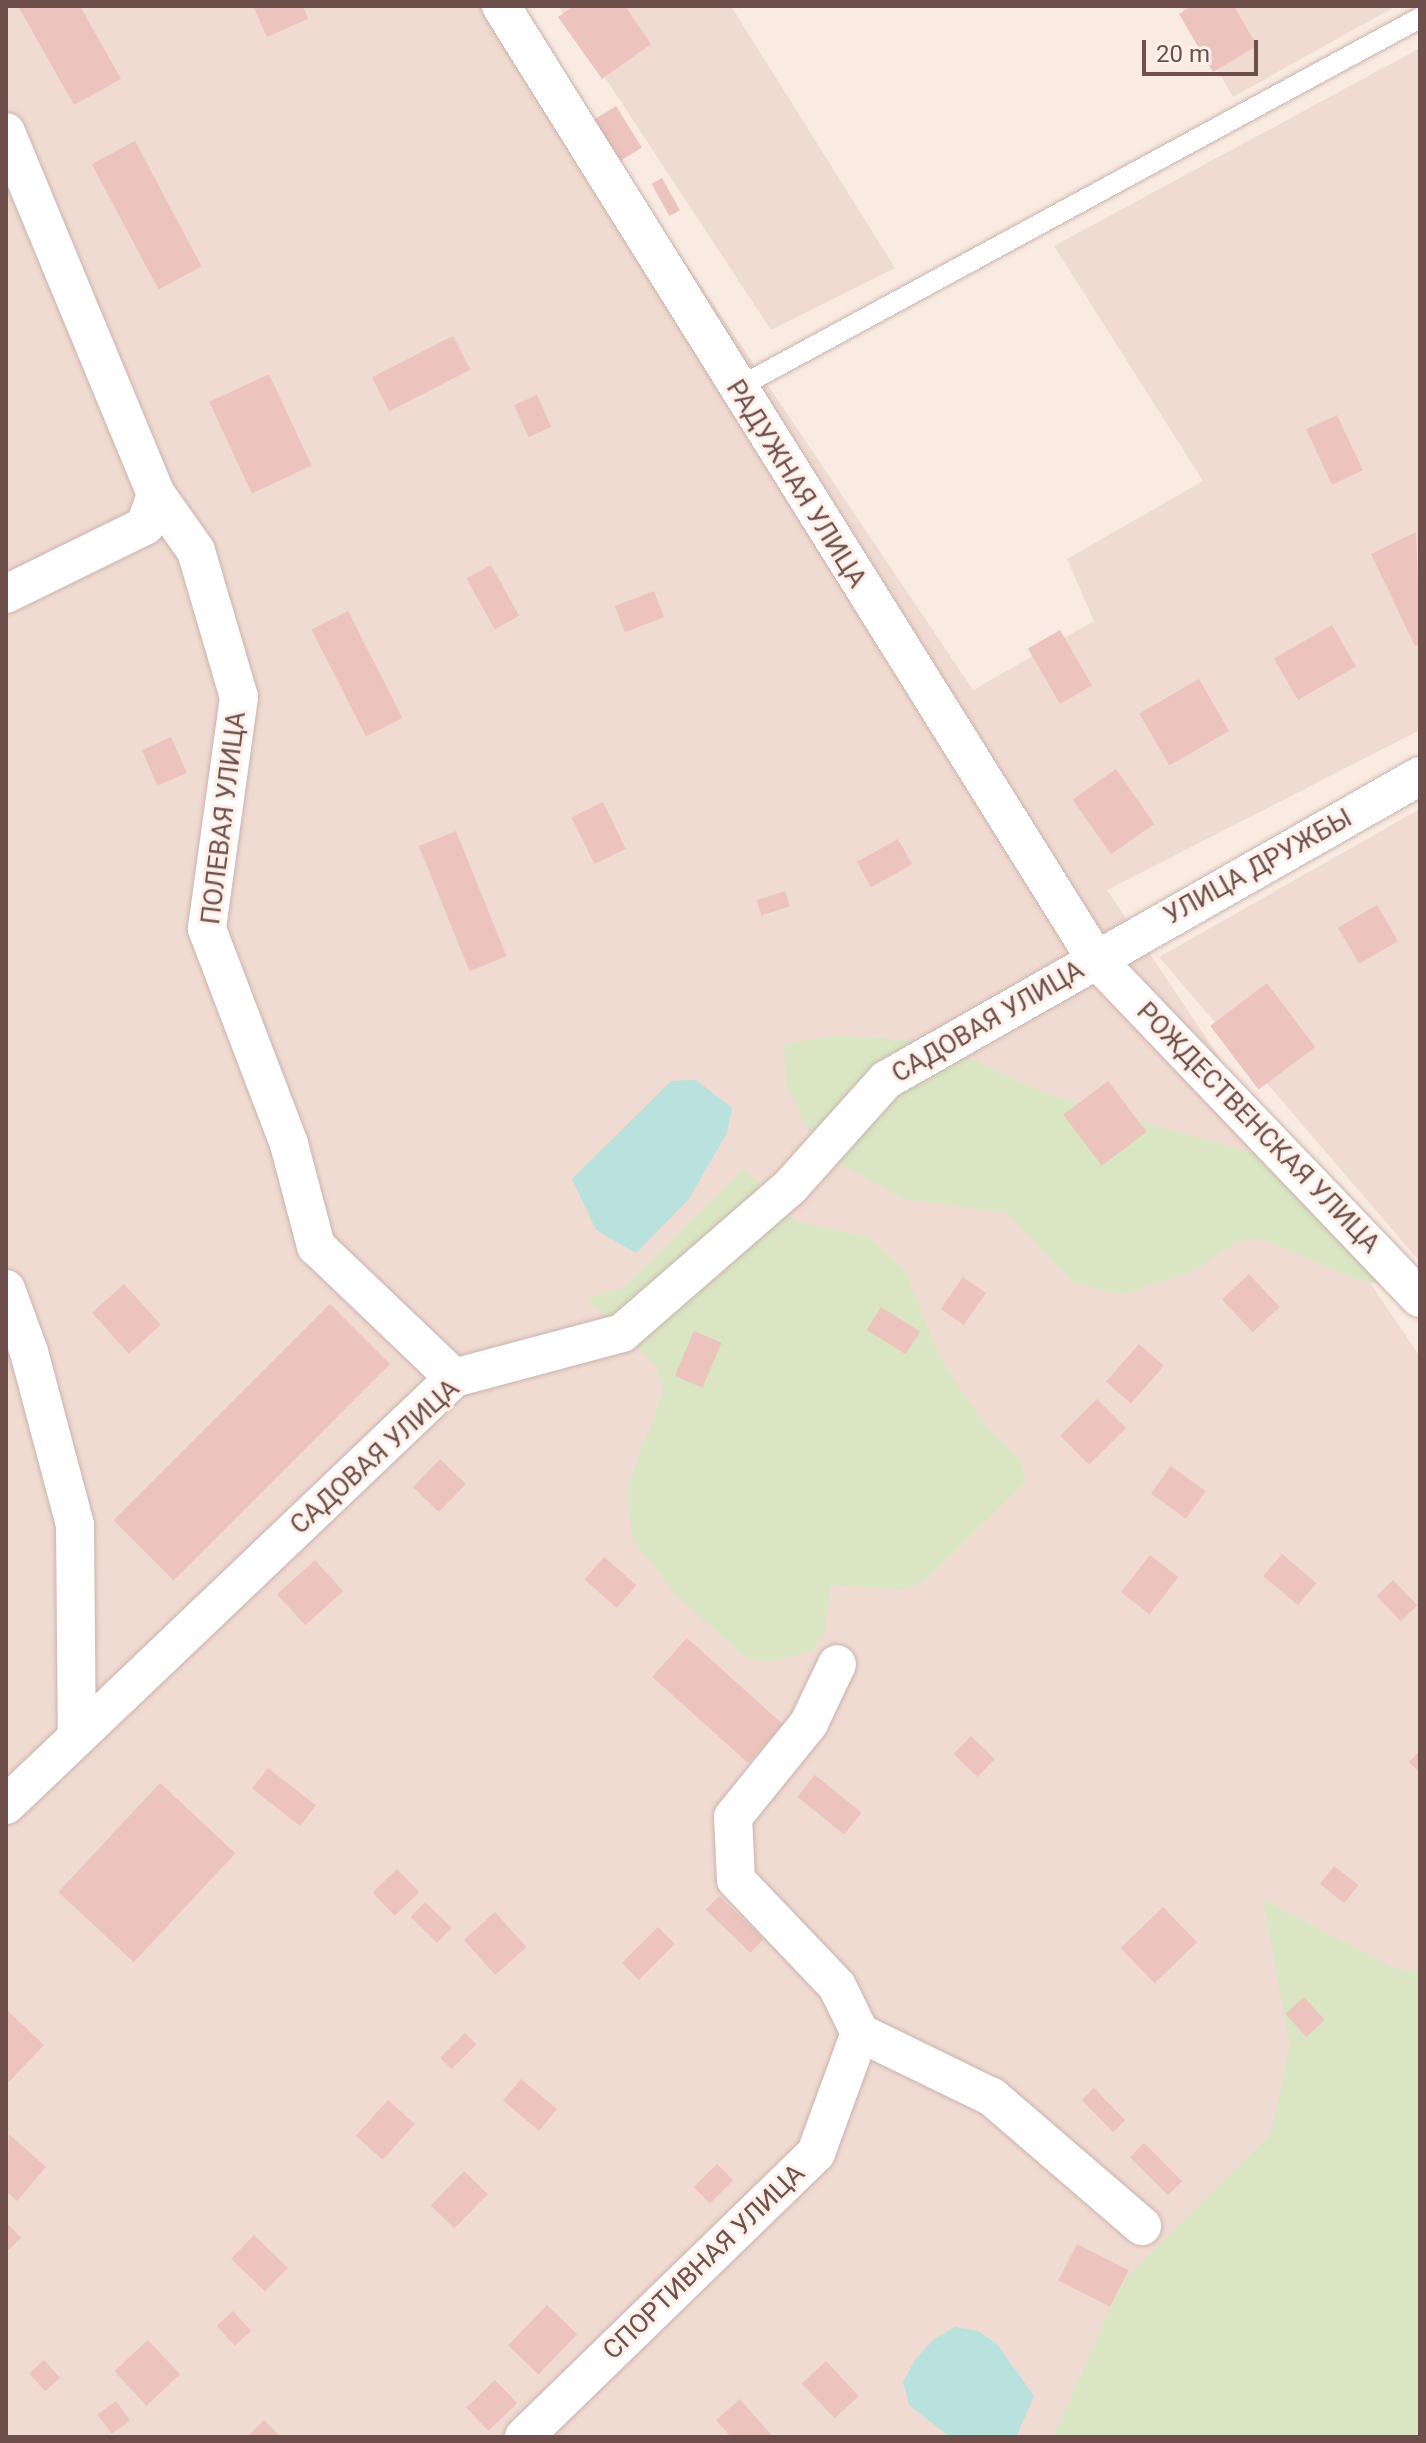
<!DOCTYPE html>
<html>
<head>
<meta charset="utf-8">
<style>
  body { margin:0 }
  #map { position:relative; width:1426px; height:2443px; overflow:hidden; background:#f9ebe2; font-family:Roboto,sans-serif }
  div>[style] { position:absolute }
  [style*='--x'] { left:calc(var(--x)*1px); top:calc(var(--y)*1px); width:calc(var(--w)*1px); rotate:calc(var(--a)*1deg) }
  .residential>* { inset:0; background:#f0dbd2 }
  .green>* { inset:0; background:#d9e5c3 }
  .water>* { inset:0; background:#b9e1dd }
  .building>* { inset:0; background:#ecc4bd; transform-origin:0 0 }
  .roads { filter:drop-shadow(0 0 2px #cbb3ad) drop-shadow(0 0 2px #cbb3ad) }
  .lane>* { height:20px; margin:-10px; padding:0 10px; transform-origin:10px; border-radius:10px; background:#fff }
  .street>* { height:38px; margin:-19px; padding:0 19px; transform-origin:19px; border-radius:19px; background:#fff }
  span { translate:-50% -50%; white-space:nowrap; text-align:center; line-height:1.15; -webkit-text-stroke:6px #fdf0e8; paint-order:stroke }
  .street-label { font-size:26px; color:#6e4f4b }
  .frame { position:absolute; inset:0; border:8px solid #6e4f4b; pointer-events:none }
  .scale { position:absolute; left:1142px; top:40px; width:116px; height:36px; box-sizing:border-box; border:4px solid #6e4f4b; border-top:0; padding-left:10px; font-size:24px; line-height:28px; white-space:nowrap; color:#6e4f4b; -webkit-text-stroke:6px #fdf0e8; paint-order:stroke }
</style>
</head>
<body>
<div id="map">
  <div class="residential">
    <div style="clip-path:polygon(6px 6px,513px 6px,973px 690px,1094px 621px,1067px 559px,1203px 481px,1054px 246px,1420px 48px,1420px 730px,1107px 890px,1420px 1357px,1420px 2437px,6px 2437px)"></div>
    <div style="clip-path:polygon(558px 6px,731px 6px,895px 268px,771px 330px)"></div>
    <div style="clip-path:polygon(1181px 6px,1396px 6px,1233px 97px)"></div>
    <div style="clip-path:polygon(1420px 809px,1420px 1262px,1159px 957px)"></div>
  </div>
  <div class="green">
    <div style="clip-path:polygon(837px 1035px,934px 1042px,1045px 1093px,1327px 1175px,1406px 1290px,1356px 1279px,1263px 1240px,1237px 1241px,1197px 1269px,1124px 1295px,1073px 1283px,1007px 1213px,903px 1199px,839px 1163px,807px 1128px,786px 1083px,784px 1044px)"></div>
    <div style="clip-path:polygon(744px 1168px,795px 1221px,869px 1237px,904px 1269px,941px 1360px,985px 1425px,1020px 1459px,1026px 1481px,924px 1581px,903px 1590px,831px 1585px,825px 1631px,813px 1651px,769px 1662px,746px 1658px,675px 1594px,632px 1538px,627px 1488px,664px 1390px,656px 1366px,586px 1298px,623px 1288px)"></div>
    <div style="clip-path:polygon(1263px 1899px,1394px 1968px,1420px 1972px,1420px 2437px,1053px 2437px,1123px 2281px,1271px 2134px,1290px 2046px)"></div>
  </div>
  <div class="water">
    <div style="clip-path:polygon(696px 1080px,732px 1108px,727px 1133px,688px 1200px,636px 1253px,596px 1230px,572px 1179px,671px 1081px)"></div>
    <div style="clip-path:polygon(955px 2327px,978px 2331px,997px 2344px,1034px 2396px,1016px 2437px,950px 2437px,909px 2405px,903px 2382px,915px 2360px,934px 2339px)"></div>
  </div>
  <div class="building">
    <div style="clip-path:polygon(18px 6px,80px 6px,121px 79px,74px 105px)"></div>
    <div style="clip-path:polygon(253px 6px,303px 6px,308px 19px,267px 37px)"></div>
    <div style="clip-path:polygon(574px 6px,625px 6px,651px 44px,602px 79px,558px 17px)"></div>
    <div style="clip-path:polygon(1192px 6px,1234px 6px,1257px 46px,1213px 72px,1179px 14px)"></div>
    <div style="left:616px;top:106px;width:49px;height:27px;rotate:58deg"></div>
    <div style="left:135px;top:141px;width:142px;height:49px;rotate:62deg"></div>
    <div style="left:662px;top:178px;width:37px;height:12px;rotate:61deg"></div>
    <div style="left:453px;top:336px;width:38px;height:91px;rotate:63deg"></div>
    <div style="left:269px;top:374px;width:101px;height:66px;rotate:65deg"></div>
    <div style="left:537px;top:395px;width:35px;height:25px;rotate:66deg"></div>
    <div style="left:1337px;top:415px;width:61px;height:34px;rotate:65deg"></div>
    <div style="clip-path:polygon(1416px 532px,1420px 643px,1415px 646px,1371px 554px)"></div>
    <div style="left:491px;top:565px;width:58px;height:28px;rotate:61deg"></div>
    <div style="left:654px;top:591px;width:28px;height:42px;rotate:69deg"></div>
    <div style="left:348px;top:611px;width:120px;height:41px;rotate:63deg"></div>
    <div style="left:1332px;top:625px;width:48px;height:67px;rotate:60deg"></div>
    <div style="left:1060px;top:630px;width:64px;height:37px;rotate:60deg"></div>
    <div style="left:1199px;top:679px;width:60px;height:69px;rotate:60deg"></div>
    <div style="left:171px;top:737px;width:39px;height:32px;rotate:66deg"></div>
    <div style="left:1116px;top:769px;width:67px;height:53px;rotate:55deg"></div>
    <div style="left:603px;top:802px;width:52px;height:35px;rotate:64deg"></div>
    <div style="left:456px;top:831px;width:135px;height:40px;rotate:68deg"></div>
    <div style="left:898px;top:839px;width:29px;height:47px;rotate:61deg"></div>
    <div style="left:785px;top:891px;width:16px;height:30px;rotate:72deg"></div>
    <div style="left:1377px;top:905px;width:42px;height:45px;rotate:60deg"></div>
    <div style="left:1267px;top:983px;width:80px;height:71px;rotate:53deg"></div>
    <div style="left:1108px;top:1081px;width:64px;height:56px;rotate:53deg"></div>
    <div style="left:1249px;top:1274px;width:45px;height:37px;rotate:47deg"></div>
    <div style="left:963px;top:1277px;width:28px;height:39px;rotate:35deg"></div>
    <div style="left:124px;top:1284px;width:55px;height:43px;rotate:48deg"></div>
    <div style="left:330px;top:1304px;width:85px;height:306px;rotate:45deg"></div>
    <div style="left:881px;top:1307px;width:46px;height:27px;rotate:32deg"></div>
    <div style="left:694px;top:1331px;width:30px;height:49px;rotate:23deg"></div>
    <div style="left:1139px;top:1344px;width:33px;height:50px;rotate:41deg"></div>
    <div style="left:1097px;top:1399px;width:41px;height:52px;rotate:45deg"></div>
    <div style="left:440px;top:1459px;width:36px;height:39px;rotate:44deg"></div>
    <div style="left:1171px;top:1466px;width:43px;height:34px;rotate:36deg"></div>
    <div style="left:1282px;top:1554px;width:45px;height:29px;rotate:40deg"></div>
    <div style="left:1150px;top:1555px;width:36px;height:47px;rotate:38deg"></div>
    <div style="left:604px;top:1557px;width:43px;height:30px;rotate:41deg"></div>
    <div style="left:315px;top:1560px;width:42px;height:51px;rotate:48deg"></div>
    <div style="left:1393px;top:1580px;width:35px;height:23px;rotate:46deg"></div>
    <div style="left:687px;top:1638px;width:129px;height:52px;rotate:42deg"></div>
    <div style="left:971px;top:1736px;width:33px;height:25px;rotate:44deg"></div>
    <div style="clip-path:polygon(1420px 1750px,1420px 1773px,1409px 1762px)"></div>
    <div style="left:268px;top:1768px;width:61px;height:26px;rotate:38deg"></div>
    <div style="left:815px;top:1775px;width:60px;height:28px;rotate:39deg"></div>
    <div style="left:160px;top:1783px;width:103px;height:149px;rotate:43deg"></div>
    <div style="left:1334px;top:1866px;width:31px;height:23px;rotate:38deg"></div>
    <div style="left:397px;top:1869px;width:32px;height:34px;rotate:46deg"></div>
    <div style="left:719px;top:1896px;width:62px;height:19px;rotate:44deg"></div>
    <div style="left:425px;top:1902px;width:37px;height:21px;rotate:44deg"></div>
    <div style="left:1163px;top:1907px;width:49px;height:59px;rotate:46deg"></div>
    <div style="left:495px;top:1912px;width:47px;height:42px;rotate:48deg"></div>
    <div style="left:658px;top:1927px;width:24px;height:51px;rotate:45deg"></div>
    <div style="left:1304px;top:1997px;width:31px;height:25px;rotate:48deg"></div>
    <div style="clip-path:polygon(6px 2009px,44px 2045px,6px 2085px)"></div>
    <div style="left:465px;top:2033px;width:16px;height:35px;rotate:45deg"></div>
    <div style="left:521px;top:2079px;width:47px;height:28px;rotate:40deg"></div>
    <div style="left:1094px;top:2088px;width:45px;height:17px;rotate:46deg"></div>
    <div style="left:388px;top:2100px;width:36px;height:48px;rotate:42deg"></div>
    <div style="clip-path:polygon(9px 2134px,46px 2167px,17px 2201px,6px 2191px)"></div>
    <div style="left:1144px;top:2143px;width:54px;height:20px;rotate:45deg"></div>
    <div style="left:717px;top:2164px;width:23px;height:33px;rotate:45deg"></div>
    <div style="left:464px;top:2171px;width:33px;height:48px;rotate:44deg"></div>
    <div style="clip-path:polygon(6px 2222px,21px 2238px,6px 2252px)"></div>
    <div style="left:254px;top:2235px;width:47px;height:33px;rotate:44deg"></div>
    <div style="left:1077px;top:2244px;width:58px;height:41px;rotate:27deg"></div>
    <div style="left:547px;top:2305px;width:42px;height:56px;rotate:44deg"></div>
    <div style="left:233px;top:2311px;width:27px;height:22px;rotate:48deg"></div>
    <div style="left:148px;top:2340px;width:47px;height:46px;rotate:47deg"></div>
    <div style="left:44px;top:2360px;width:24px;height:20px;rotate:48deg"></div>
    <div style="left:826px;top:2361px;width:48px;height:33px;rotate:47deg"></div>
    <div style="left:495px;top:2380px;width:32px;height:40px;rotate:46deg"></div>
    <div style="clip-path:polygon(740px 2399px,773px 2437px,731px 2437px,716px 2420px)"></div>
    <div style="left:116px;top:2401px;width:24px;height:23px;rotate:54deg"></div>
    <div style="clip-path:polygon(264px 2420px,281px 2437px,247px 2437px)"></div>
  </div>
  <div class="roads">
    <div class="lane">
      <div style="--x:737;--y:388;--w:777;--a:-28.45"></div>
    </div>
    <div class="street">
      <div style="--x:501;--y:6;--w:1122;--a:58.04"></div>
      <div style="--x:1095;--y:958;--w:470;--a:46.3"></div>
      <div style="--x:6;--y:132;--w:392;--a:67.5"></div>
      <div style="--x:156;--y:494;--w:70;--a:54.9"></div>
      <div style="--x:196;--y:551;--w:152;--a:73.6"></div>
      <div style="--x:239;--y:697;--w:234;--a:97.9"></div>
      <div style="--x:207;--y:929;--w:230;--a:69.1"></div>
      <div style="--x:289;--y:1144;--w:106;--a:75.2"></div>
      <div style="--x:316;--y:1246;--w:191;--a:43.7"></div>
      <div style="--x:6;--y:594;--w:155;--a:-26.1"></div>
      <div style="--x:145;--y:526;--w:34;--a:-71"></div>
      <div style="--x:6;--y:1289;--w:67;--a:69.9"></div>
      <div style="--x:29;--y:1352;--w:179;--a:75.1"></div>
      <div style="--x:75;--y:1525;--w:212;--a:89.5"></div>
      <div style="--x:6;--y:1805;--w:619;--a:-43.63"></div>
      <div style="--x:454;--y:1378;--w:174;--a:-15"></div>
      <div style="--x:622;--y:1333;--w:223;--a:-41"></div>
      <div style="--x:790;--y:1187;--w:144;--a:-48.1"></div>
      <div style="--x:886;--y:1080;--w:614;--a:-29.65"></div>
      <div style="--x:860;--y:2033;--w:147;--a:25.9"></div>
      <div style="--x:992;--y:2097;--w:198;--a:40.7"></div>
      <div style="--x:524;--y:2437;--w:407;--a:-44.2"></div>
      <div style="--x:816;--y:2153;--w:128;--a:-69.9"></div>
      <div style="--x:860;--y:2033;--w:52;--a:-116.1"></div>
      <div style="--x:837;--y:1986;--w:146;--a:-133.6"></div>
      <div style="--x:736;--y:1880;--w:63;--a:-92.7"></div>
      <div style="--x:733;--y:1817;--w:121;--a:-51"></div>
      <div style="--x:809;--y:1723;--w:65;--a:-64.6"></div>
    </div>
  </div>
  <div class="street-label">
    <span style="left:796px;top:484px;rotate:58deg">РАДУЖНАЯ УЛИЦА</span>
    <span style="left:224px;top:818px;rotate:-83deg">ПОЛЕВАЯ УЛИЦА</span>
    <span style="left:1258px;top:867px;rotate:-29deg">УЛИЦА ДРУЖБЫ</span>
    <span style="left:988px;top:1022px;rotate:-30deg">САДОВАЯ УЛИЦА</span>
    <span style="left:1258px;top:1128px;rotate:46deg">РОЖДЕСТВЕНСКАЯ УЛИЦА</span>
    <span style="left:375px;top:1457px;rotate:-42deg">САДОВАЯ УЛИЦА</span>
    <span style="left:704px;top:2262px;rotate:-44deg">СПОРТИВНАЯ УЛИЦА</span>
  </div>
  <div class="frame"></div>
  <div class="scale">20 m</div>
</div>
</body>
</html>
